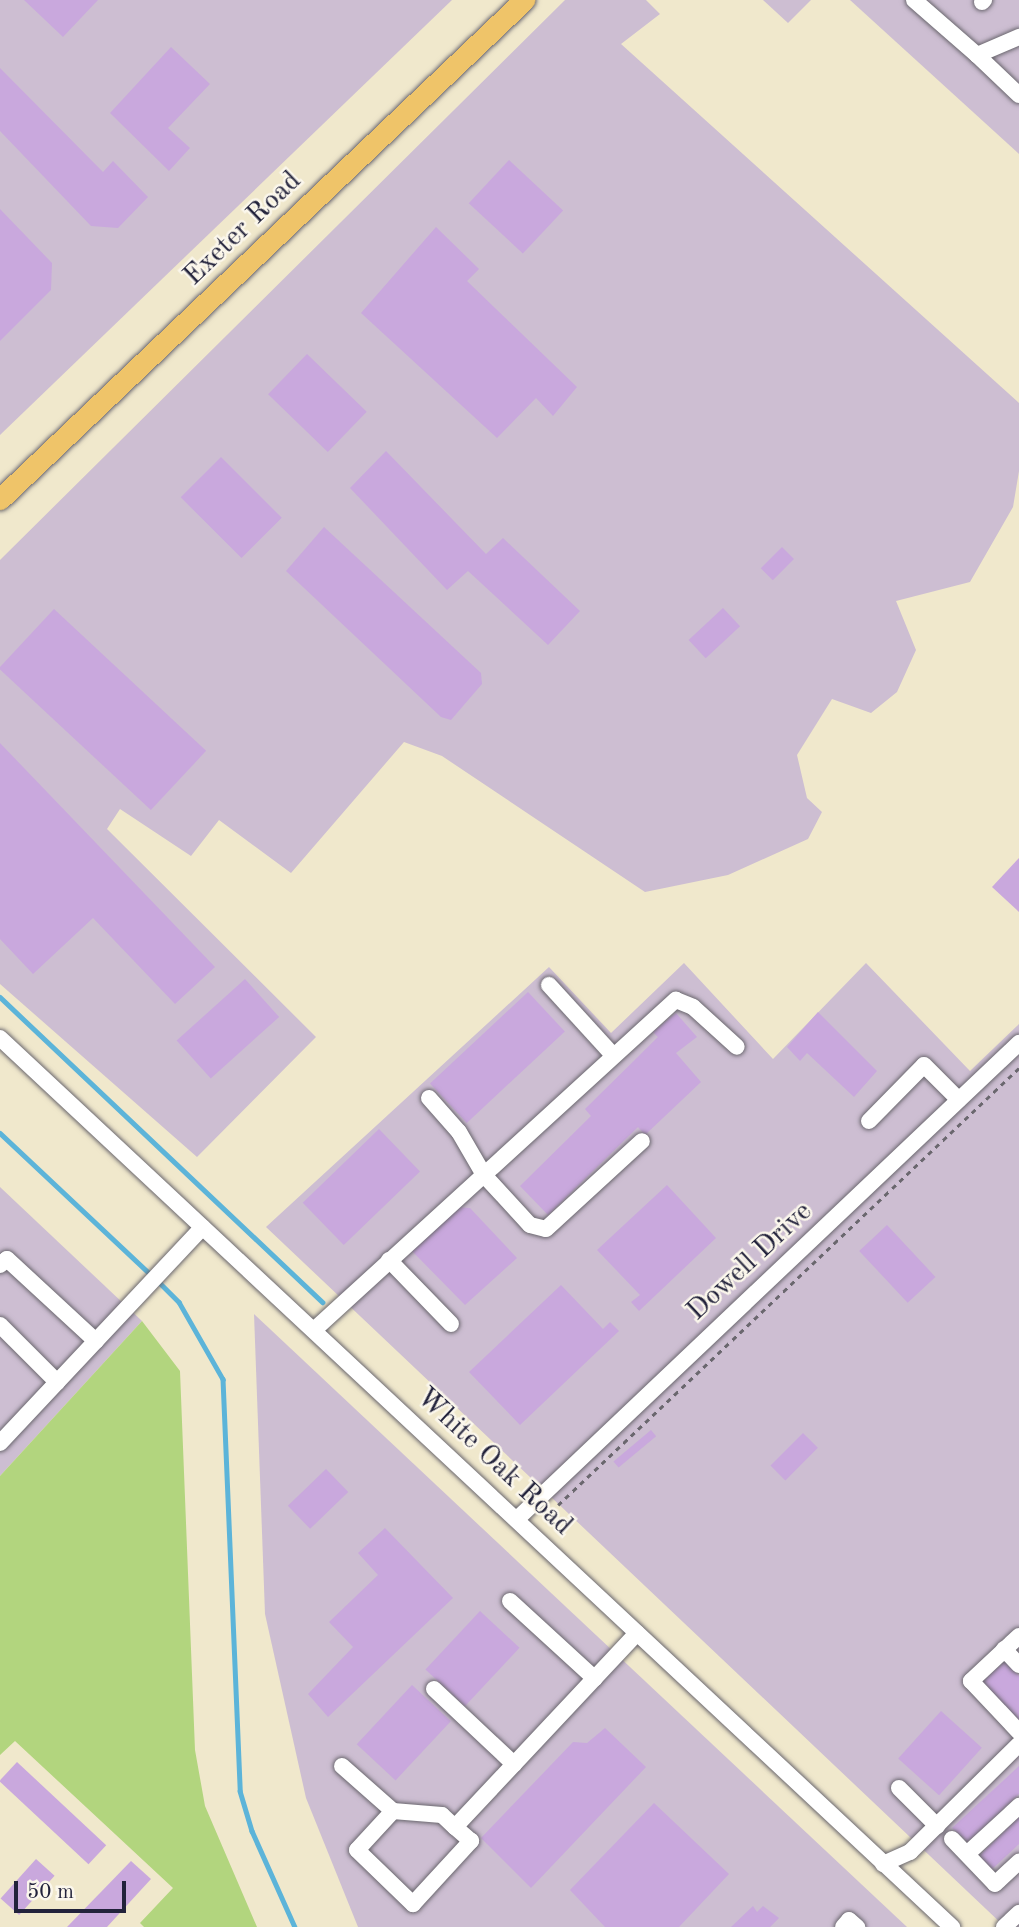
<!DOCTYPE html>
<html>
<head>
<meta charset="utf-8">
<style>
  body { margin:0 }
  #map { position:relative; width:1019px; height:1927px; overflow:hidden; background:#f0e8cc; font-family:"Old Standard TT",serif }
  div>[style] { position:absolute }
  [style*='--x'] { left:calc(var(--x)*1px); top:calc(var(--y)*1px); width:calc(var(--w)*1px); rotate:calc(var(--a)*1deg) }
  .industrial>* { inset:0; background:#cdbed2 }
  .green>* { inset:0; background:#b2d57e }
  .stream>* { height:4.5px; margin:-2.25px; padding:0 2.25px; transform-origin:2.25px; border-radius:2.25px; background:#5cb4d9 }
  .building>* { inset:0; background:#c9a8dd; transform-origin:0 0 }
  .path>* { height:2.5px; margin-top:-1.25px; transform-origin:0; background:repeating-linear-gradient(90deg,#6a676e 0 5px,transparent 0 10px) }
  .roads { filter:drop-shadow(0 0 2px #6a676e) drop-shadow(0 0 2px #6a676e) }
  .minor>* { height:16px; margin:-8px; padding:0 8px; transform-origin:8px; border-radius:8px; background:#fff }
  .major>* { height:21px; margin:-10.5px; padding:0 10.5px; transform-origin:10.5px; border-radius:10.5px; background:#efc469 }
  span { translate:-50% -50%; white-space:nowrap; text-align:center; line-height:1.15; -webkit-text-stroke:5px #fbf7ec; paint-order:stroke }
  .street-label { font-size:28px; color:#22223b }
  .scale { position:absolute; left:14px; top:1881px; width:112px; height:32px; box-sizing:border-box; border:4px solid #22223b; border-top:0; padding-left:9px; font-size:21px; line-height:24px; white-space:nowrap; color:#22223b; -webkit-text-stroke:5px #fbf7ec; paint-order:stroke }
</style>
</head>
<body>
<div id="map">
  <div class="industrial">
    <div style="clip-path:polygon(0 0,452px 0,0 435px)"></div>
    <div style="clip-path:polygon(565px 0,646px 0,660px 14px,621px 44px,1019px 403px,1019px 471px,1013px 507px,970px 582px,896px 601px,916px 650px,897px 692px,871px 713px,832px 699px,797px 755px,807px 798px,822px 812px,808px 839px,728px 875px,645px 892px,442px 756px,404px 742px,291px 873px,219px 820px,191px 856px,120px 809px,107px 829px,316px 1037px,197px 1157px,0 984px,0 560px)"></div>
    <div style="clip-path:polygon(763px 0,811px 0,788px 23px)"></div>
    <div style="clip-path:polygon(850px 0,1019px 0,1019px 154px)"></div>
    <div style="clip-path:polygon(684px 963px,773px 1059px,866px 963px,970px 1071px,1019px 1024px,1019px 1927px,1005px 1927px,266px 1227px,549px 967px,611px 1033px)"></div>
    <div style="clip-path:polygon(0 1187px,142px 1321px,0 1476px)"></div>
    <div style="clip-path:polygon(254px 1314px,907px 1927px,358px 1927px,306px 1798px,265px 1614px)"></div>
  </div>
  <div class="green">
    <div style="clip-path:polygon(142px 1321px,180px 1371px,195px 1750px,205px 1806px,257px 1927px,144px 1927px,140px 1923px,173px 1888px,15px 1741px,0 1755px,0 1476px)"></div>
  </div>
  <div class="stream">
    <div style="--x:0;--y:997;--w:444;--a:43.4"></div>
    <div style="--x:0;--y:1133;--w:207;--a:43.2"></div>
    <div style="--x:158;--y:1281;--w:30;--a:45"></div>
    <div style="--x:179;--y:1302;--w:89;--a:60.3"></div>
    <div style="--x:223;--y:1379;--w:412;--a:87.6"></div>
    <div style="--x:240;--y:1791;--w:42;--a:73.3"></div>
    <div style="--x:252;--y:1831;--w:105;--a:65.9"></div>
  </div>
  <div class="building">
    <div style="clip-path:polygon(24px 0,98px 0,63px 37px)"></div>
    <div style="clip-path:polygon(171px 47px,210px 84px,168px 128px,190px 148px,169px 171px,110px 113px)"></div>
    <div style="clip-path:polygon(0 68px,103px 172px,113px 161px,148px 197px,118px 228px,91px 226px,0 131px)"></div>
    <div style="left:509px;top:160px;width:74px;height:59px;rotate:43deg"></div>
    <div style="clip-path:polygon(0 209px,52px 263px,51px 290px,0 341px)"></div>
    <div style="clip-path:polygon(436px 227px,479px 269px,467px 281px,577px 387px,553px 416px,536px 398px,497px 438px,361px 313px)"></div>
    <div style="left:307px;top:354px;width:83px;height:56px;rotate:44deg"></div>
    <div style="clip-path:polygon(386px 451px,486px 554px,503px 538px,580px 611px,548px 645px,468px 571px,447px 590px,350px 488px)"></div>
    <div style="left:221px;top:457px;width:86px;height:57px;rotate:45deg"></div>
    <div style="clip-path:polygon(324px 527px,481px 673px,482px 684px,451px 720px,441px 717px,286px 571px)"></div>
    <div style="left:782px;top:547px;width:17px;height:30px;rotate:45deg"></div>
    <div style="left:723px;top:608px;width:25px;height:47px;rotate:47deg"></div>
    <div style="left:54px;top:609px;width:208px;height:81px;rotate:43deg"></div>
    <div style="clip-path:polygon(0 743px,215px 967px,175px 1004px,93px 918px,33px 974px,0 939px)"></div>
    <div style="clip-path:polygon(1019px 858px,1019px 912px,992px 887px)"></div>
    <div style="left:245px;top:979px;width:51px;height:92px;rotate:48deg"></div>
    <div style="left:528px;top:992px;width:54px;height:134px;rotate:47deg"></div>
    <div style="clip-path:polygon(818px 1012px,877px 1071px,854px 1097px,807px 1053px,800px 1061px,787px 1047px)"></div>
    <div style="clip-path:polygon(676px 1013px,697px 1037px,676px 1053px,701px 1082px,645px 1135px,638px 1127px,548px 1215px,520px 1186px,591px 1116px,585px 1109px,658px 1037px,653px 1032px)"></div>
    <div style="left:379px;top:1129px;width:59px;height:106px;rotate:46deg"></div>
    <div style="clip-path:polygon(667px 1185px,716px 1238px,639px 1311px,631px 1302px,640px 1295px,597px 1250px)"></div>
    <div style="clip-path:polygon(455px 1207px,470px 1208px,517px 1258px,465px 1305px,411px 1250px)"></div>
    <div style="left:887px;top:1225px;width:71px;height:38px;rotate:47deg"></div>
    <div style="clip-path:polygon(561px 1285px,603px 1329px,610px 1322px,619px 1331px,520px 1425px,469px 1372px)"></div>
    <div style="left:651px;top:1430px;width:8px;height:49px;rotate:50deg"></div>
    <div style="left:803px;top:1433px;width:21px;height:46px;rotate:45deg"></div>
    <div style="left:326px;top:1469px;width:32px;height:53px;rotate:46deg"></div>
    <div style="clip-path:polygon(385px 1528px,453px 1598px,328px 1717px,308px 1694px,353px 1647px,329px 1622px,378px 1575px,358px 1553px)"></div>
    <div style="left:480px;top:1611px;width:54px;height:80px;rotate:43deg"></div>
    <div style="clip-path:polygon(1005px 1661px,1019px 1676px,1019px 1721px,982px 1682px)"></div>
    <div style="left:412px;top:1685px;width:53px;height:81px;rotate:43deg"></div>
    <div style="left:941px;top:1711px;width:55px;height:64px;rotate:42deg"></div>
    <div style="clip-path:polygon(605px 1728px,646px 1767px,531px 1888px,481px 1838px,573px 1742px,587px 1743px)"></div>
    <div style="left:17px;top:1762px;width:122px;height:26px;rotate:43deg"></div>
    <div style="clip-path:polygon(1019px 1766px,1019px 1794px,968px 1842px,952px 1828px)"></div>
    <div style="clip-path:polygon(654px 1803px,729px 1874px,679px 1927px,605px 1927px,570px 1890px)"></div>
    <div style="clip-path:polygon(1019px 1817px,1019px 1844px,990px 1871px,978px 1857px)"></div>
    <div style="left:36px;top:1859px;width:25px;height:53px;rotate:42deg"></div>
    <div style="clip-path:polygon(131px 1861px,151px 1879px,107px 1927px,67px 1927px)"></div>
    <div style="clip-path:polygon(753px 1906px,757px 1912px,763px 1906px,779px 1918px,770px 1927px,731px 1927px)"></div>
  </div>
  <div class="path">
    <div style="--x:558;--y:1505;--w:635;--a:-43.47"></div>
  </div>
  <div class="roads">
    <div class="minor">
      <div style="--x:914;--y:0;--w:84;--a:41.1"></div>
      <div style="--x:977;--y:55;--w:46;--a:-23.2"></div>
      <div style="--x:982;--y:2;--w:3;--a:-45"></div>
      <div style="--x:977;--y:55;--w:58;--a:43.6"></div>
      <div style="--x:549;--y:985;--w:93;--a:47.6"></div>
      <div style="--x:0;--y:1038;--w:1303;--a:43.04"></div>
      <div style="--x:429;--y:1098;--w:45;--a:48.6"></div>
      <div style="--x:459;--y:1132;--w:50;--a:59.8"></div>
      <div style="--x:484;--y:1175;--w:68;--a:47.4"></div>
      <div style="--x:530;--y:1225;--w:16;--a:14"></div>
      <div style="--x:546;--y:1229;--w:130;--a:-42.5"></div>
      <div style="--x:869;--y:1121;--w:78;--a:-45.5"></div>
      <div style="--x:924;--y:1065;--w:49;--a:45"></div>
      <div style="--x:389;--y:1260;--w:89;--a:45.9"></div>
      <div style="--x:0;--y:1265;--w:9;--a:-41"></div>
      <div style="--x:7;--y:1259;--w:121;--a:42.7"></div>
      <div style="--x:0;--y:1325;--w:81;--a:45"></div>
      <div style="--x:314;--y:1330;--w:490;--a:-42.4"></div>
      <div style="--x:676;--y:1000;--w:18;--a:22"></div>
      <div style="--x:693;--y:1007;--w:59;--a:42.3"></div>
      <div style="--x:0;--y:1443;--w:296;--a:-46.8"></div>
      <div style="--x:517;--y:1519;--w:692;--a:-43.48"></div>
      <div style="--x:510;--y:1601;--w:115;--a:42.5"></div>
      <div style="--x:1019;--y:1636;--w:66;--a:136.8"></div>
      <div style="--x:971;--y:1681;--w:70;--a:46.7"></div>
      <div style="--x:1004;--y:1649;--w:22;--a:47"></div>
      <div style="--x:434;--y:1689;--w:110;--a:43.2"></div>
      <div style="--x:342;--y:1766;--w:68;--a:41.4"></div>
      <div style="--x:393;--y:1811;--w:53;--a:132.7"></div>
      <div style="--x:357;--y:1850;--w:78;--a:44"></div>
      <div style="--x:413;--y:1904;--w:86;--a:-47.4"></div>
      <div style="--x:471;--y:1841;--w:21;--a:-139"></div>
      <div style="--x:455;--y:1827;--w:266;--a:-46.8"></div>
      <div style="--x:899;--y:1788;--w:54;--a:45"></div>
      <div style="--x:393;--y:1811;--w:49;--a:4.7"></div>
      <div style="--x:442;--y:1815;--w:18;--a:43"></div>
      <div style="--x:952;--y:1839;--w:62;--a:46.3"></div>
      <div style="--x:995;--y:1884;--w:33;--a:-43"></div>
      <div style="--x:967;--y:1854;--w:71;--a:-42.7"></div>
      <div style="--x:883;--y:1864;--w:30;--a:-24"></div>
      <div style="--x:910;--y:1852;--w:153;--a:-44.7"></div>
      <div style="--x:843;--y:1927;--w:9;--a:-49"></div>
      <div style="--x:849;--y:1920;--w:11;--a:41"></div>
      <div style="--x:1004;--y:1927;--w:21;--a:-43"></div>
    </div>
    <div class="major">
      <div style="--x:0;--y:499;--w:724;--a:-43.6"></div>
    </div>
  </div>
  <div class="street-label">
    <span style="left:243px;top:229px;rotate:-44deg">Exeter Road</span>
    <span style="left:750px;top:1262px;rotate:-43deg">Dowell Drive</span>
    <span style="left:494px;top:1462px;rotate:43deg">White Oak Road</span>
  </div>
  <div class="scale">50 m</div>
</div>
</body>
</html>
